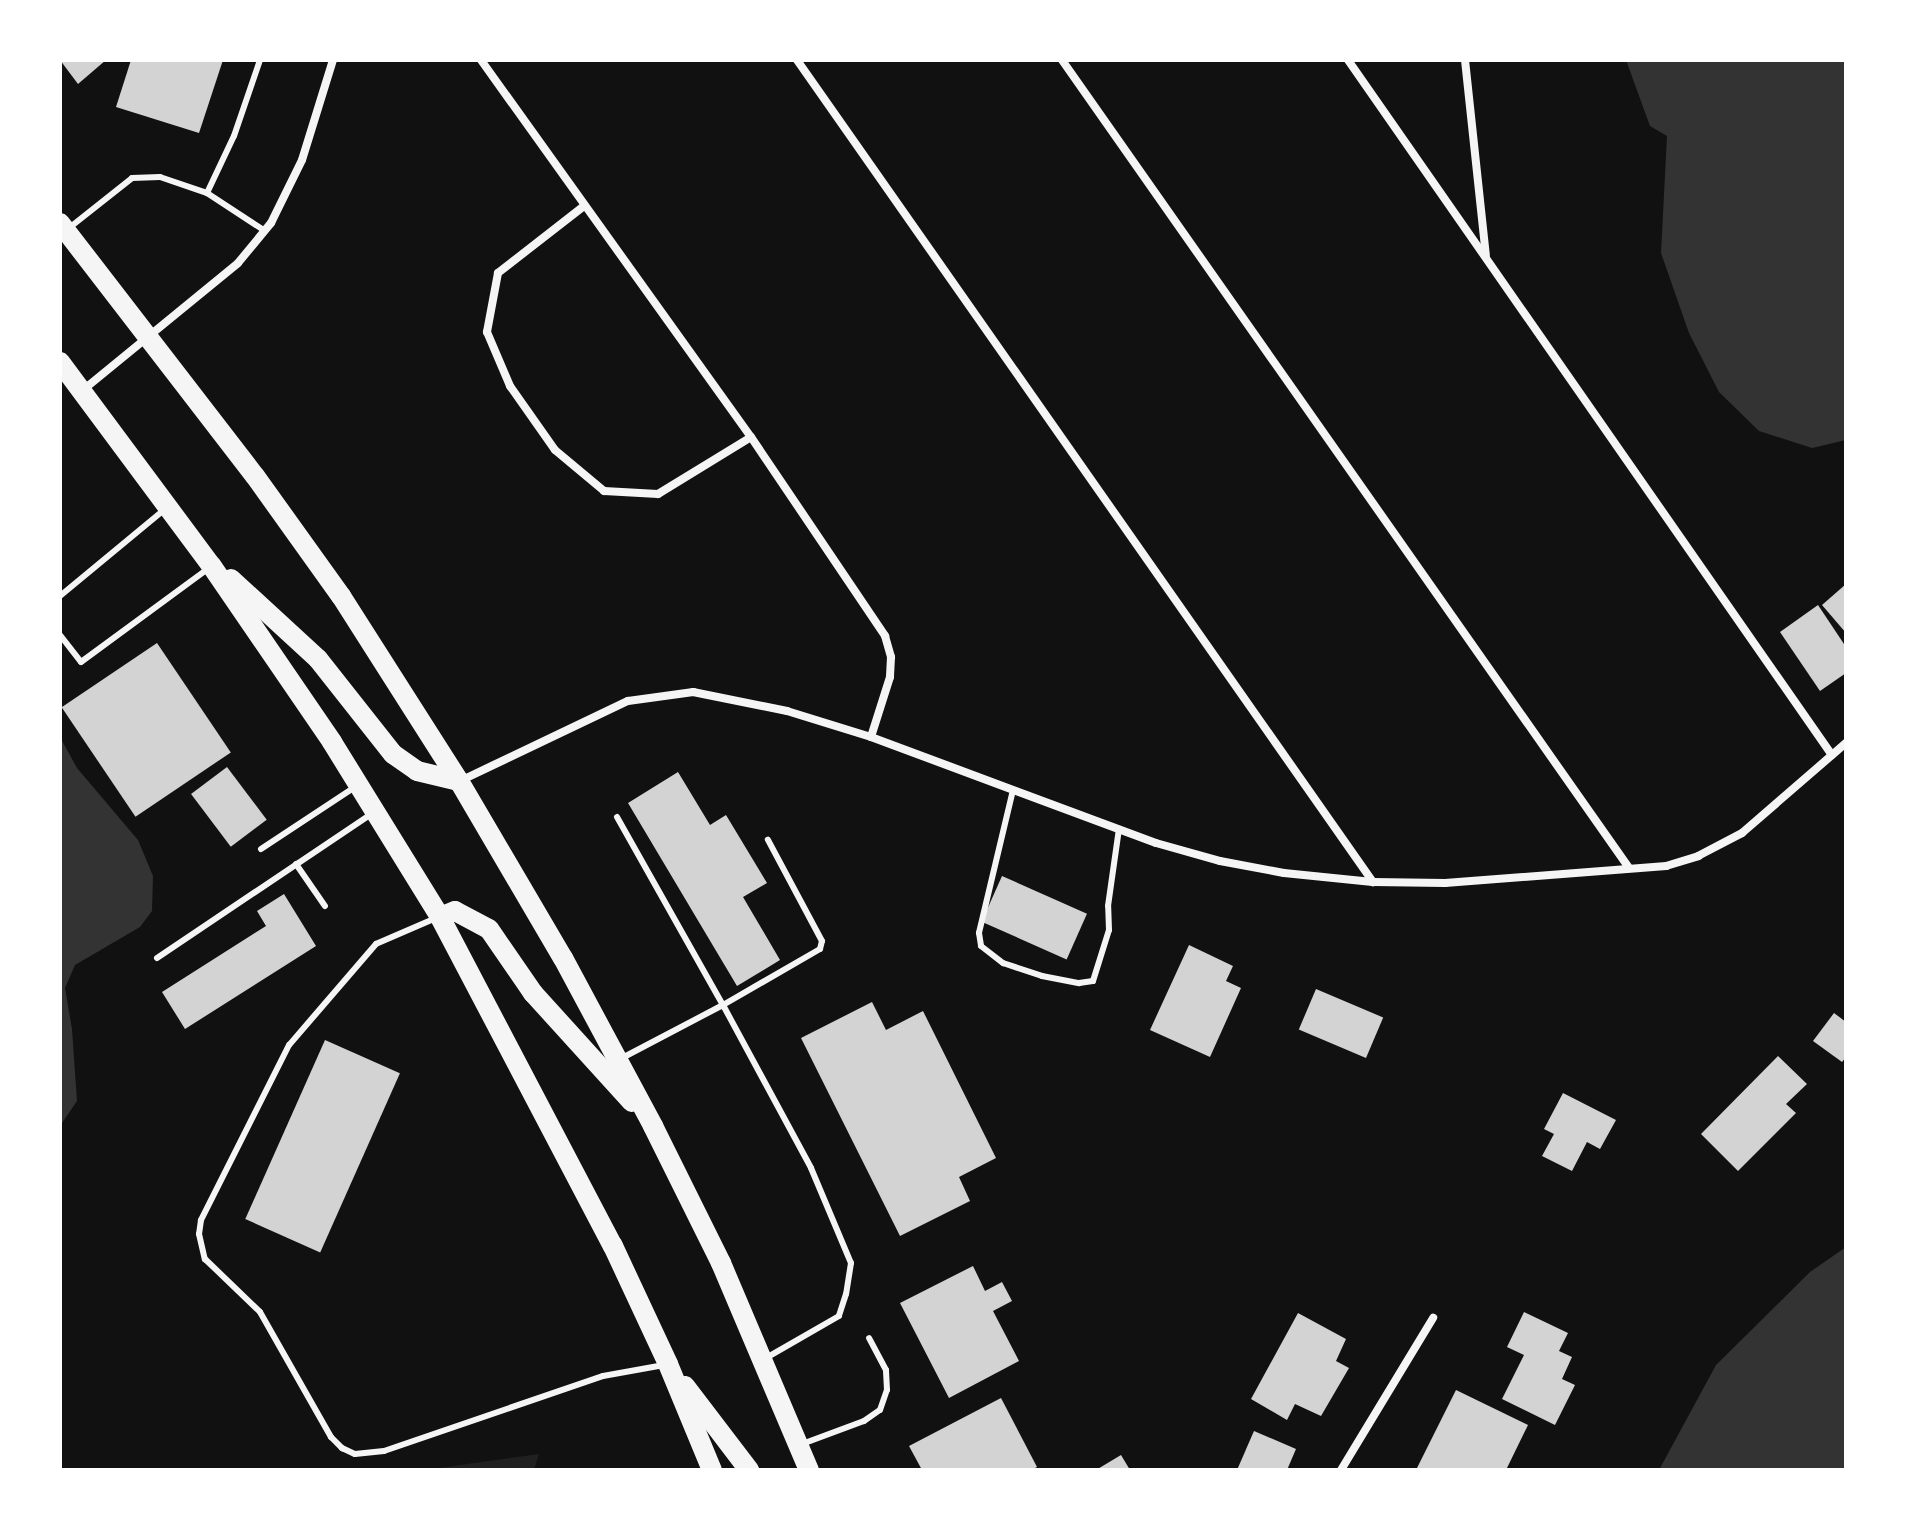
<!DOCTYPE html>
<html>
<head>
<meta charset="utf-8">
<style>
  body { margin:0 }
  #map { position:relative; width:1906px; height:1530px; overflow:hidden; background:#111; font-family:"DejaVu Sans",sans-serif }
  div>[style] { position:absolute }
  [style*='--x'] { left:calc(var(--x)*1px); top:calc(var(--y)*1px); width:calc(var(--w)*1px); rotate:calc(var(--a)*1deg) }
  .green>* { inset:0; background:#202020 }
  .water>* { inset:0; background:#333 }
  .building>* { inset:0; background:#d3d3d3; transform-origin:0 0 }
  .service>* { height:6px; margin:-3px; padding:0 3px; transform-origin:3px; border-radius:3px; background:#f5f5f5 }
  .minor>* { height:8px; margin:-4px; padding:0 4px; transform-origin:4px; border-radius:4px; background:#f5f5f5 }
  .primary>* { height:20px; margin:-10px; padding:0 10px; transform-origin:10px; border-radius:10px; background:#f5f5f5 }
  span { translate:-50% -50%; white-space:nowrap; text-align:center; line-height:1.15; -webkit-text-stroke:8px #fff; paint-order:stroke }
  .frame { position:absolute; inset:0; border:62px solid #fff; pointer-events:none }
</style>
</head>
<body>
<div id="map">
  <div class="green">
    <div style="clip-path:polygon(539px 1454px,534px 1470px,425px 1470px)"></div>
  </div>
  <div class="water">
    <div style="clip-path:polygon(1626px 60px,1846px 60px,1846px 440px,1812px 448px,1759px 431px,1719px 392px,1689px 333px,1661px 253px,1667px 136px,1650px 126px)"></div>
    <div style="clip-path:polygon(60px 737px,77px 768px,138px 840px,153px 876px,152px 911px,140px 927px,75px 965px,65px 988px,72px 1029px,77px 1101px,60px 1126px)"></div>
    <div style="clip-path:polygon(1846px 1247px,1846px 1470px,1659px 1470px,1716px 1365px,1810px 1272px)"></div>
  </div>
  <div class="building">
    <div style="clip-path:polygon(60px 60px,106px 60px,78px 84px)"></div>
    <div style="clip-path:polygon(131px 60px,223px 60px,199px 133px,116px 107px)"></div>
    <div style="clip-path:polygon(1846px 584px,1846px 633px,1822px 605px)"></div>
    <div style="clip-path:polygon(1818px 605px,1846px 647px,1846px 673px,1820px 691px,1780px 632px)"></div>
    <div style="left:157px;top:643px;width:132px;height:115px;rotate:56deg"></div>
    <div style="left:227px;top:767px;width:66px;height:45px;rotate:53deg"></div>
    <div style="clip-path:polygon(678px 772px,710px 825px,726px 815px,767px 883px,743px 897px,780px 960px,737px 986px,628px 803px)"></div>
    <div style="left:1002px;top:876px;width:93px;height:50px;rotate:24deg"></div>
    <div style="clip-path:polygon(284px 894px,316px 946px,185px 1029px,162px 992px,266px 926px,257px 911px)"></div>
    <div style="clip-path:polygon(1189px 945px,1233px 966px,1226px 981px,1241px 988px,1210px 1057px,1150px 1030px)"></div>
    <div style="left:1316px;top:989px;width:73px;height:44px;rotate:23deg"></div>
    <div style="clip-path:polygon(872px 1002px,886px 1030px,923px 1011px,996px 1158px,959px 1177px,970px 1201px,900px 1236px,801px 1038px)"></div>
    <div style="clip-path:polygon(1834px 1013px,1846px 1022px,1846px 1057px,1842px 1062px,1813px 1041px)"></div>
    <div style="left:325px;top:1040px;width:82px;height:196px;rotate:24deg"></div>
    <div style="clip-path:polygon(1778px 1056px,1807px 1084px,1786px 1104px,1796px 1113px,1738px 1171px,1701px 1134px)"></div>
    <div style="clip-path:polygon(1563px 1093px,1616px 1120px,1600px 1149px,1587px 1142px,1572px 1171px,1542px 1156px,1554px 1134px,1544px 1129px)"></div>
    <div style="clip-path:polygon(973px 1266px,985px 1291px,1002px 1282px,1012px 1301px,993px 1311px,1019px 1361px,949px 1398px,900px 1303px)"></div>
    <div style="clip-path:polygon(1524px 1312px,1568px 1333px,1559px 1351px,1572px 1357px,1562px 1379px,1575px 1385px,1555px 1425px,1502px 1399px,1524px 1355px,1507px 1347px)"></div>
    <div style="clip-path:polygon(1298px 1313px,1346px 1339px,1336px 1361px,1349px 1368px,1321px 1416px,1295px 1404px,1287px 1420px,1251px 1399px)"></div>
    <div style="clip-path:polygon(1456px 1390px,1528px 1425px,1506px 1470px,1416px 1470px)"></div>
    <div style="clip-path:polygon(1001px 1398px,1037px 1467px,1031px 1470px,922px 1470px,909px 1446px)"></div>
    <div style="clip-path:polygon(1254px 1431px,1296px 1449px,1287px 1470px,1237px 1470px)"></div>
    <div style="clip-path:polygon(1121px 1455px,1130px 1470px,1096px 1470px)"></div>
  </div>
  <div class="service">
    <div style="--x:207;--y:193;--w:63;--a:-64.7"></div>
    <div style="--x:234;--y:136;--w:80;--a:-71.1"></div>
    <div style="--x:69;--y:228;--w:80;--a:-38.4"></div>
    <div style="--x:132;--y:178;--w:28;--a:-2"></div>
    <div style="--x:160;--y:177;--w:50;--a:18.8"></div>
    <div style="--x:207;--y:193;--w:69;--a:33.2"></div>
    <div style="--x:60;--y:596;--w:136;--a:-39.6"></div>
    <div style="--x:60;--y:635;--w:34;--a:52"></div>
    <div style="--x:81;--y:662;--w:159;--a:-36.3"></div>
    <div style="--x:1013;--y:790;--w:147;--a:103.4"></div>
    <div style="--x:979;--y:933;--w:13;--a:81"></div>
    <div style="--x:981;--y:946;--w:28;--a:38"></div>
    <div style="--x:1003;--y:963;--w:41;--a:18.4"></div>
    <div style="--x:1042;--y:976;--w:38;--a:11"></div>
    <div style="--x:1079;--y:983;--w:14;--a:-8"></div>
    <div style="--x:1093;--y:981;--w:53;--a:-72.6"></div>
    <div style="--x:1109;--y:930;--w:24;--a:-92"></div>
    <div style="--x:1108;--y:906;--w:78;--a:-81.9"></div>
    <div style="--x:617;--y:817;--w:216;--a:60.6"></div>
    <div style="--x:723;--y:1005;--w:112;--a:-30"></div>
    <div style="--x:820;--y:949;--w:8;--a:-76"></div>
    <div style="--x:822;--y:941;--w:115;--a:-118.1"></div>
    <div style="--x:261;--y:849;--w:113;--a:-33.4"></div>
    <div style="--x:296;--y:864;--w:51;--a:55.4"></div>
    <div style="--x:436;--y:918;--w:65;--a:156.6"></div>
    <div style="--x:376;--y:944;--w:133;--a:130.7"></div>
    <div style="--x:289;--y:1045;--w:196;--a:116.7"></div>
    <div style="--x:201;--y:1220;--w:14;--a:98"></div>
    <div style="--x:199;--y:1234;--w:26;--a:77"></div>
    <div style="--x:205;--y:1259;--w:76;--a:43.9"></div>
    <div style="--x:260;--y:1312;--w:144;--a:60.4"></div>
    <div style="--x:331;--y:1437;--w:16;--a:45"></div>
    <div style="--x:342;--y:1448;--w:14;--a:25"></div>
    <div style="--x:355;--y:1454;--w:29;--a:-6"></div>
    <div style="--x:384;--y:1451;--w:231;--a:-18.9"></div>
    <div style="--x:603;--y:1376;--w:62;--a:-10.2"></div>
    <div style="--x:157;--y:958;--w:260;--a:-33.9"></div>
    <div style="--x:622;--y:1058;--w:114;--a:-27.7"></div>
    <div style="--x:723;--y:1005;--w:185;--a:61.6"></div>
    <div style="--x:811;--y:1168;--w:103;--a:67.2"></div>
    <div style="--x:851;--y:1263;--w:31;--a:99"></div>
    <div style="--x:846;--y:1294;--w:23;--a:108"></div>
    <div style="--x:839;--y:1316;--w:84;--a:150.1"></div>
    <div style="--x:802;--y:1444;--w:66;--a:-20.4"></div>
    <div style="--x:864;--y:1421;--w:19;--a:-35"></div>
    <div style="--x:880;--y:1410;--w:21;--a:-71"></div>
    <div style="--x:887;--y:1390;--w:20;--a:-93"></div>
    <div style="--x:886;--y:1370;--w:36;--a:-118"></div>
  </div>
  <div class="minor">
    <div style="--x:481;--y:60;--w:464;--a:54.4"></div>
    <div style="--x:751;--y:437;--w:240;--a:56"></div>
    <div style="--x:885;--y:636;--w:22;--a:74"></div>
    <div style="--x:891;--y:657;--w:20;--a:93"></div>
    <div style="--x:890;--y:677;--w:63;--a:107.6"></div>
    <div style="--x:797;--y:60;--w:1004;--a:54.98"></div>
    <div style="--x:1062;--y:60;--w:987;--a:54.94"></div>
    <div style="--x:1348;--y:60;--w:847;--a:55.15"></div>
    <div style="--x:1465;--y:60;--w:196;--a:83.9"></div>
    <div style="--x:584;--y:206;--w:109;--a:142.1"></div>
    <div style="--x:498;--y:273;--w:60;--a:100.6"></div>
    <div style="--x:487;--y:332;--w:59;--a:66.9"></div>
    <div style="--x:510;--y:386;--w:78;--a:54.9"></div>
    <div style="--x:555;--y:450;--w:64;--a:39.9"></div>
    <div style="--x:604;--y:491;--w:54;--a:3.2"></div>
    <div style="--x:658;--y:494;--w:109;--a:-31.5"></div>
    <div style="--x:83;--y:390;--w:200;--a:-39.3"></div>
    <div style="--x:238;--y:263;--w:52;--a:-50.5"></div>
    <div style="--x:271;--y:223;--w:70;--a:-63.8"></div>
    <div style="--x:302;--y:160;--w:105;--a:-72.8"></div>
    <div style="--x:460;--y:781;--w:186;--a:-25.5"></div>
    <div style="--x:628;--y:701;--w:66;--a:-7.9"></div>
    <div style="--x:693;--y:692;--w:96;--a:11.4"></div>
    <div style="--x:787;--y:711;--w:88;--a:17.2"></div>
    <div style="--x:871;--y:737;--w:304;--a:20.4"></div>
    <div style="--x:1156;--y:843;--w:66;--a:15.7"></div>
    <div style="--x:1220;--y:861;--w:65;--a:10.6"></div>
    <div style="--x:1284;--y:873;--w:89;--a:5.8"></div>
    <div style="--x:1373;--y:882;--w:72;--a:0.8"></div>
    <div style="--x:1445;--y:883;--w:222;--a:-4.4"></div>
    <div style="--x:1666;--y:866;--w:34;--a:-17"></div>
    <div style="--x:1698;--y:856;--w:50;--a:-27.6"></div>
    <div style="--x:1742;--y:833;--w:138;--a:-40.9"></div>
    <div style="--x:1341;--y:1470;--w:178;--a:-58.8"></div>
  </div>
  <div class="primary">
    <div style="--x:60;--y:223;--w:319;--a:52.4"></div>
    <div style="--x:255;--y:476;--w:148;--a:54.4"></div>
    <div style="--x:341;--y:596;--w:219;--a:57.5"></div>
    <div style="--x:459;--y:781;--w:205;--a:59.6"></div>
    <div style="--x:563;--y:958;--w:191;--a:61.8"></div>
    <div style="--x:653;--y:1126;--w:153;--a:63.6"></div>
    <div style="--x:721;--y:1263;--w:225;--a:67"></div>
    <div style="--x:60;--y:362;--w:253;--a:53.4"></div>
    <div style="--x:211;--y:565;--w:214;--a:55.6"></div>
    <div style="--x:332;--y:742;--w:206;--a:58.3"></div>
    <div style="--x:440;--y:917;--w:372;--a:62.3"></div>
    <div style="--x:613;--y:1246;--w:130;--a:65"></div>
    <div style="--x:668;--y:1364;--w:115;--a:67.5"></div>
    <div style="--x:231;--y:579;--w:118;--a:42.6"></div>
    <div style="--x:318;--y:659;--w:121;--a:51.7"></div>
    <div style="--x:393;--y:754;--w:29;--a:35"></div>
    <div style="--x:417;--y:771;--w:43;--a:13.4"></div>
    <div style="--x:440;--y:917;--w:16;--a:-22"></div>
    <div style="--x:455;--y:911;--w:38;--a:28"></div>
    <div style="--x:489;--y:929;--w:78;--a:55.5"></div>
    <div style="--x:533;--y:993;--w:147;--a:47.8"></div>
    <div style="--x:685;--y:1386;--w:106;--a:52.7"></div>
  </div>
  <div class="frame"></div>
</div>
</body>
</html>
